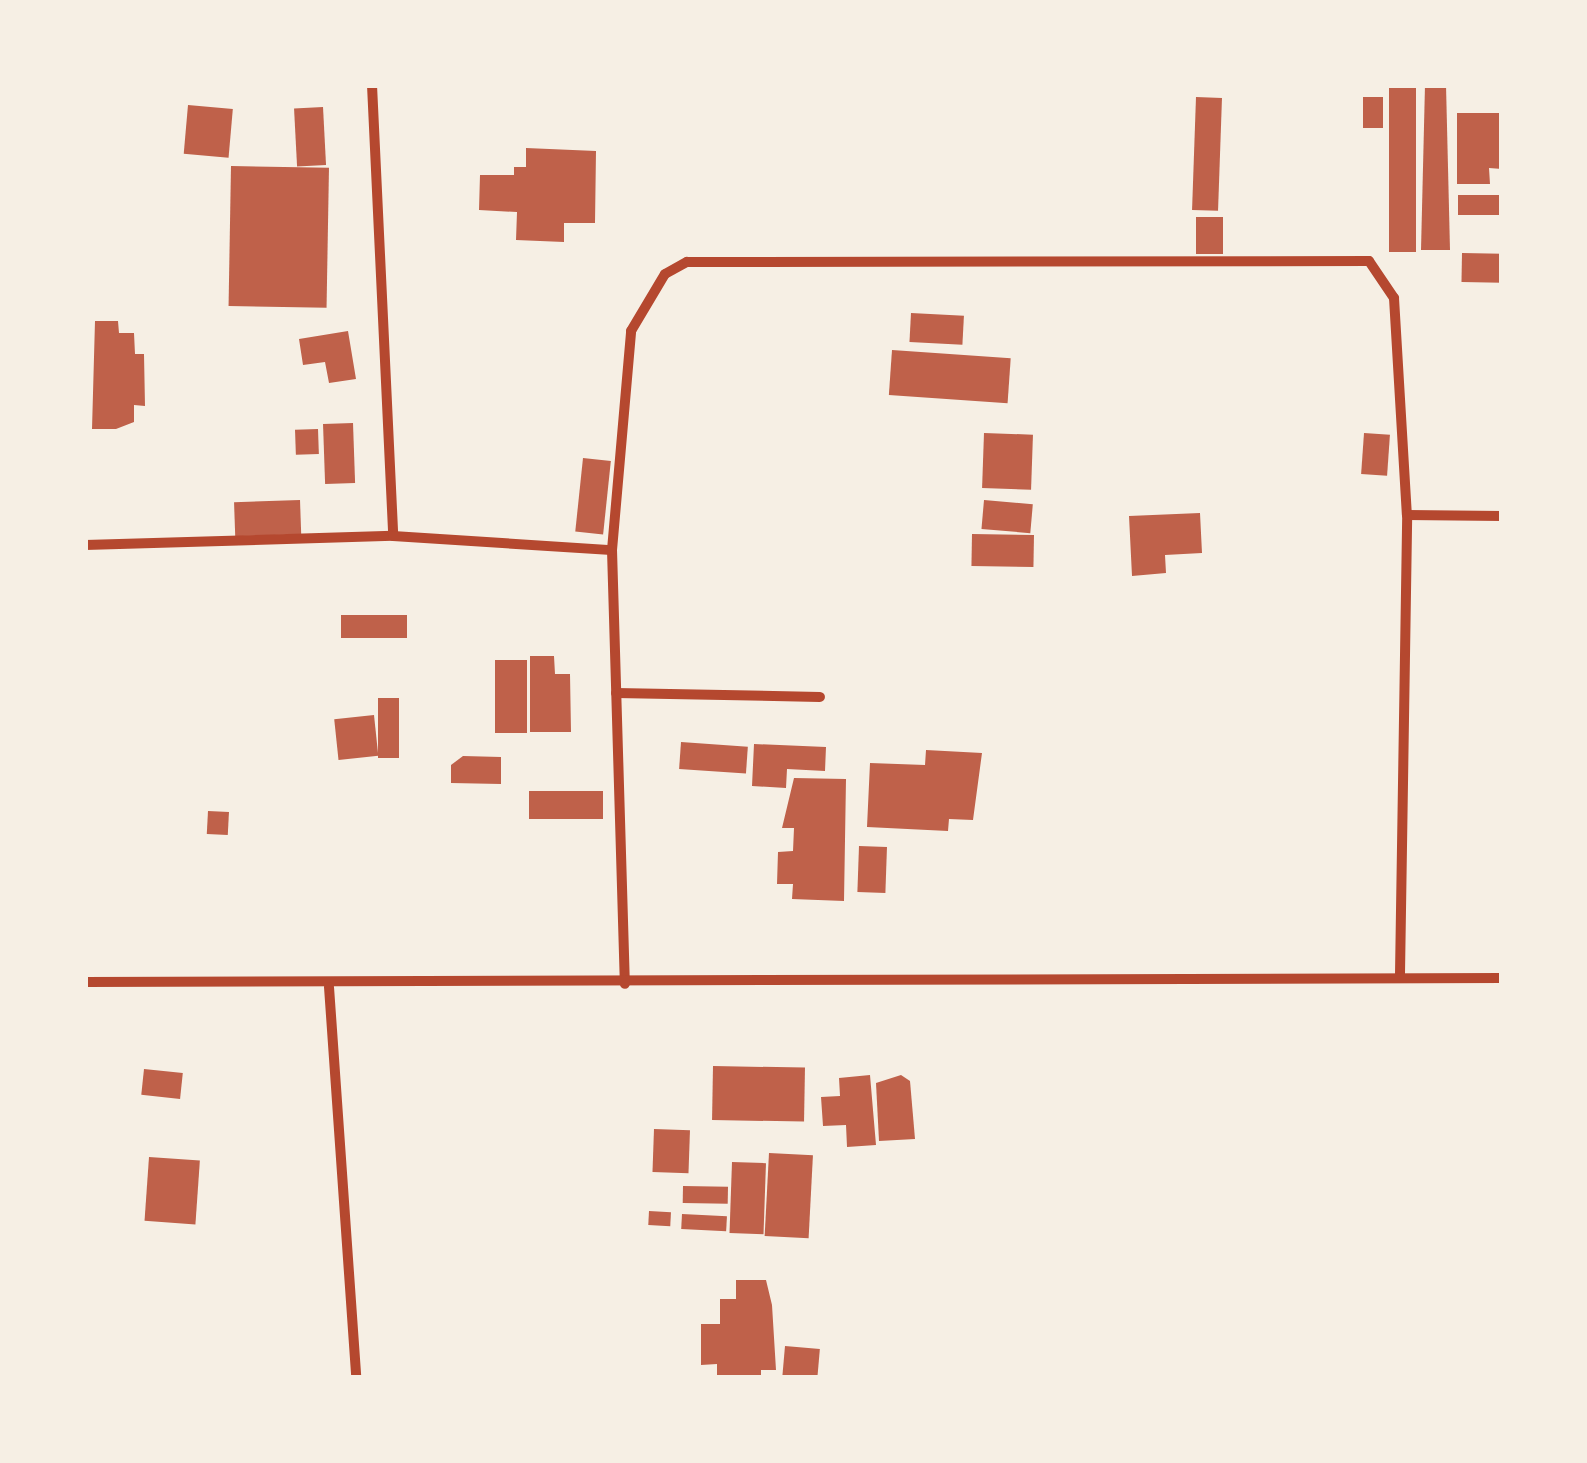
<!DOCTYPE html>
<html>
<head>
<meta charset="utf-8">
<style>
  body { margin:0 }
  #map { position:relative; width:1587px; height:1463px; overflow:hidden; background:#f6efe4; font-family:"IBM Plex Sans",sans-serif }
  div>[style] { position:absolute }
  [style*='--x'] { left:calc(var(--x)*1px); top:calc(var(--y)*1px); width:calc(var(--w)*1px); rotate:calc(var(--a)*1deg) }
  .building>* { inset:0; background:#bf614a; transform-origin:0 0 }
  .minor>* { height:10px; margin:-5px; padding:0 5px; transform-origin:5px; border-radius:5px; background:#b5482f }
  span { translate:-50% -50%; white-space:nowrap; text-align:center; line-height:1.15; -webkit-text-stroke:9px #f6efe4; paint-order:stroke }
  .frame { position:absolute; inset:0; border:88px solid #f6efe4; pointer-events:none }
</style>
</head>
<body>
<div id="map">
  <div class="building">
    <div style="left:1389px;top:85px;width:27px;height:167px"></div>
    <div style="clip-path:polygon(1425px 85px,1446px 85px,1450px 250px,1421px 250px)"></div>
    <div style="left:1196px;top:97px;width:26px;height:113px;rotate:2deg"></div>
    <div style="left:1363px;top:97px;width:20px;height:31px"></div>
    <div style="left:188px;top:105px;width:45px;height:49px;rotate:5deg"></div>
    <div style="left:323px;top:107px;width:58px;height:29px;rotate:87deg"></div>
    <div style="clip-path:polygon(1457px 113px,1502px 113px,1502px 169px,1489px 168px,1490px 184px,1457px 184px)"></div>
    <div style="clip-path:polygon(526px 148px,596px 151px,595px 223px,564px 223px,564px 242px,516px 240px,517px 212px,479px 210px,480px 175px,514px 175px,514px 167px,526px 167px)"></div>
    <div style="left:231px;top:166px;width:98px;height:140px;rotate:1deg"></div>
    <div style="left:1458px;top:195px;width:44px;height:20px"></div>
    <div style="left:1196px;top:217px;width:27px;height:37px"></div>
    <div style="left:1462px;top:253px;width:40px;height:29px;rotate:1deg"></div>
    <div style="left:911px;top:313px;width:53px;height:29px;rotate:3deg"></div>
    <div style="clip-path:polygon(95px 321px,118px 321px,119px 333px,134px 333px,135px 354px,144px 354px,145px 406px,134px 405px,134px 422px,116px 429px,92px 429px)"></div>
    <div style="clip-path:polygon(348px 331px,356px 379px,329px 383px,325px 362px,303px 365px,299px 339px)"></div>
    <div style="left:892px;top:350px;width:119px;height:45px;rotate:4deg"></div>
    <div style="left:353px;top:423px;width:60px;height:30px;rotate:88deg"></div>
    <div style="left:318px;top:429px;width:25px;height:23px;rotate:88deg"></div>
    <div style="left:984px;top:433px;width:49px;height:55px;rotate:2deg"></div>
    <div style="left:1364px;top:433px;width:26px;height:41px;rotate:4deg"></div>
    <div style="left:583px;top:458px;width:28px;height:74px;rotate:6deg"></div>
    <div style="left:300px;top:500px;width:34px;height:66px;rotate:88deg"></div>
    <div style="left:984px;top:500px;width:49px;height:29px;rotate:5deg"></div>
    <div style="clip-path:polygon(1200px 513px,1202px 553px,1165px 555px,1166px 573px,1132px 576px,1129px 516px)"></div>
    <div style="left:972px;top:534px;width:62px;height:32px;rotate:1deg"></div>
    <div style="left:341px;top:615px;width:66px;height:23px"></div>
    <div style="clip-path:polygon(530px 656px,554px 656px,555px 674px,570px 674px,571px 732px,530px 732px)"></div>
    <div style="left:495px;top:660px;width:32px;height:73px"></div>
    <div style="left:378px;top:698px;width:21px;height:60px"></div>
    <div style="left:374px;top:715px;width:41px;height:40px;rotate:84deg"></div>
    <div style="left:681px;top:742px;width:67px;height:27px;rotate:4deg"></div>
    <div style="clip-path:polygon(754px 744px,826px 747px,825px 771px,787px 769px,786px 788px,752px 786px)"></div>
    <div style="clip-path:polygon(926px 750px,982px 753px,973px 820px,949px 819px,948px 831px,867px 827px,870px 763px,925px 765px)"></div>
    <div style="clip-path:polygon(463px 756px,501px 757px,501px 784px,451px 783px,451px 765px)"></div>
    <div style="clip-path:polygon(794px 778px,846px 779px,844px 901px,792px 899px,793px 884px,777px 884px,778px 852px,793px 851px,794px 828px,782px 828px)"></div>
    <div style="left:603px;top:791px;width:28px;height:74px;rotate:90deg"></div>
    <div style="left:208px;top:811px;width:21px;height:23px;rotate:3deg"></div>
    <div style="left:859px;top:846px;width:28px;height:46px;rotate:2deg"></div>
    <div style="left:713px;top:1066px;width:92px;height:54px;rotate:1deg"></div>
    <div style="left:144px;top:1069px;width:39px;height:26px;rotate:6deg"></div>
    <div style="clip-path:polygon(870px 1075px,876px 1145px,847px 1147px,846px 1125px,823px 1126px,821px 1097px,840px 1096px,839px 1078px)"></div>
    <div style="clip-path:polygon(901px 1075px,910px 1081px,915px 1139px,879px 1141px,876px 1083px)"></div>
    <div style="left:654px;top:1129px;width:36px;height:43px;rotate:2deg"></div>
    <div style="left:769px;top:1153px;width:44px;height:83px;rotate:3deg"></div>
    <div style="left:149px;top:1157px;width:51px;height:64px;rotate:4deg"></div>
    <div style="left:732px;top:1162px;width:34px;height:71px;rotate:2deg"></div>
    <div style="left:683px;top:1186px;width:45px;height:17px;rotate:1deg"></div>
    <div style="left:649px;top:1211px;width:22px;height:14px;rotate:3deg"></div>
    <div style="left:682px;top:1214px;width:45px;height:15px;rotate:3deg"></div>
    <div style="clip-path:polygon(736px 1280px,766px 1280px,772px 1305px,776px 1370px,761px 1370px,761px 1378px,717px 1378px,717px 1364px,701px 1365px,701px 1324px,720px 1324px,720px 1299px,736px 1299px)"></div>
    <div style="left:785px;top:1346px;width:35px;height:32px;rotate:5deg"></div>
  </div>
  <div class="minor">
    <div style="--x:372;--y:85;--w:451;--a:87.3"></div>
    <div style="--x:85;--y:545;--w:308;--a:-1.7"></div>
    <div style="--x:393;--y:536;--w:219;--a:3.7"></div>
    <div style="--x:612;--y:550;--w:434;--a:88.3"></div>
    <div style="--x:612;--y:550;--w:220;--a:-85"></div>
    <div style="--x:631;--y:331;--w:66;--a:-59.2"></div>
    <div style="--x:665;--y:274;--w:25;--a:-29"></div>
    <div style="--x:687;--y:262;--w:682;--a:-0.08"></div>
    <div style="--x:1369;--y:261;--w:45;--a:56"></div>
    <div style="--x:1394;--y:298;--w:217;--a:86.6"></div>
    <div style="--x:616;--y:693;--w:204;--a:1.1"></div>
    <div style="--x:1400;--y:974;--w:459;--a:-89.1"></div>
    <div style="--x:1407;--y:515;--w:95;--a:0.6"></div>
    <div style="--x:85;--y:982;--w:1417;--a:-0.16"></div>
    <div style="--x:329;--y:987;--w:392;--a:86"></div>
  </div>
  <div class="frame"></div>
</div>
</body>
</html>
